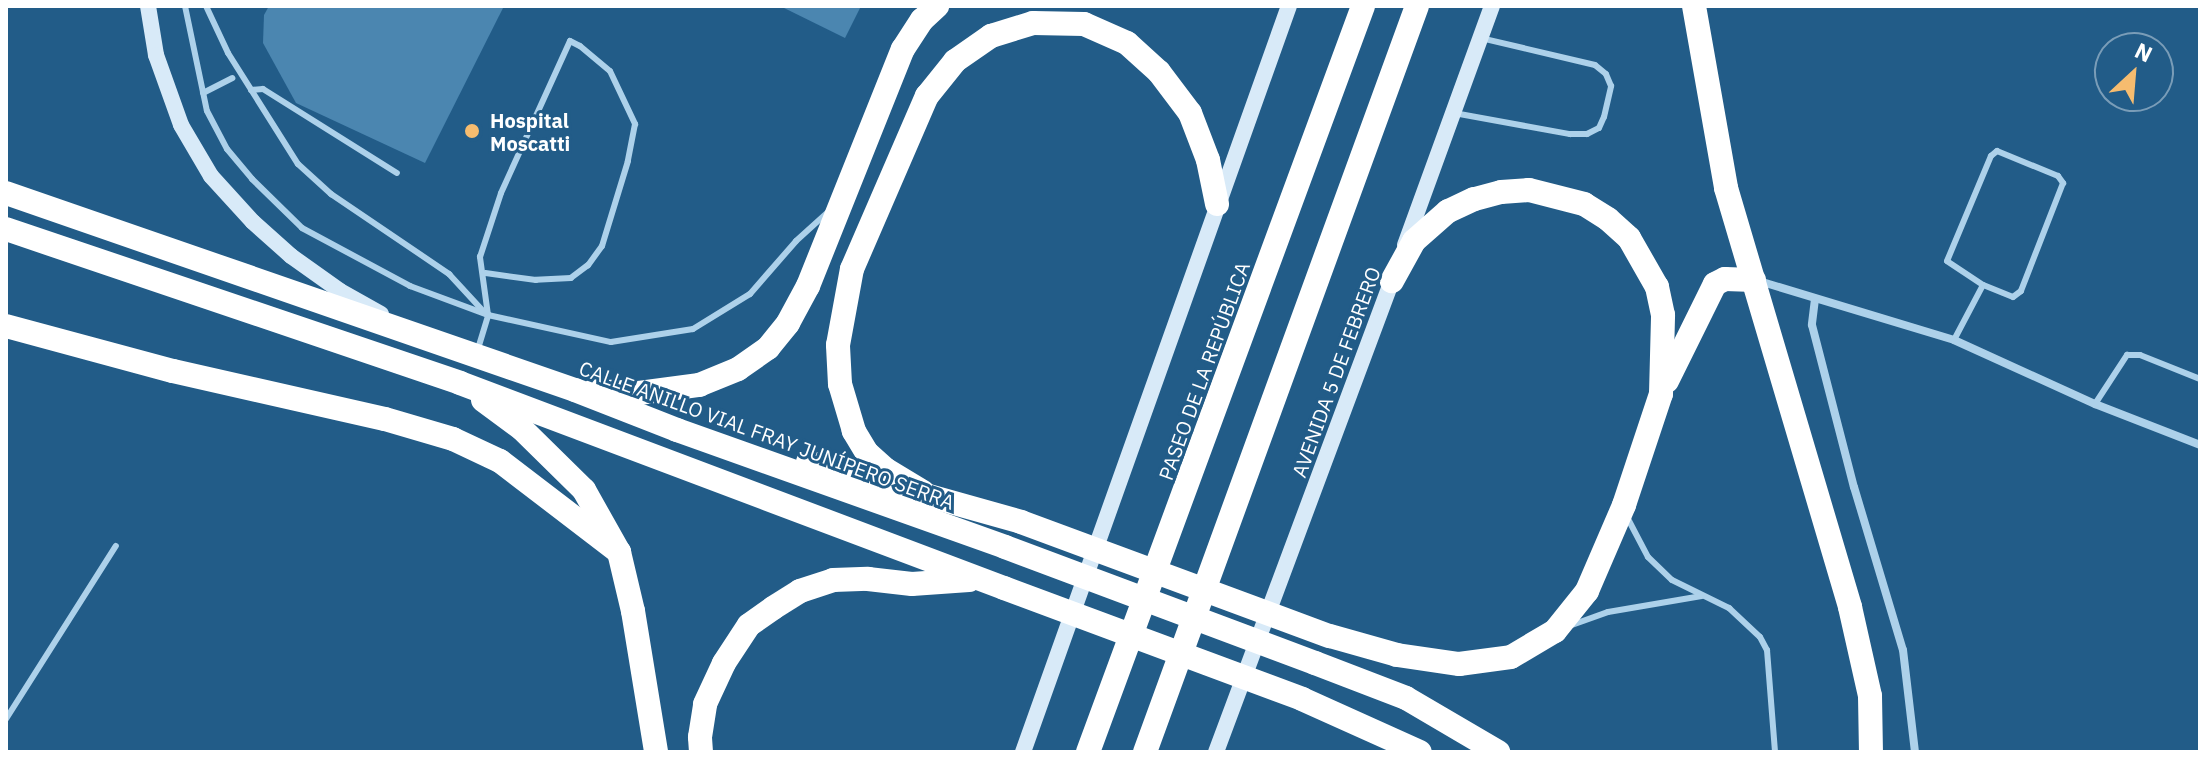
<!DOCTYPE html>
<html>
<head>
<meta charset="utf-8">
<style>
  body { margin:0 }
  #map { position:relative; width:2206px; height:758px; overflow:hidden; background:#225c88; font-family:"IBM Plex Sans",sans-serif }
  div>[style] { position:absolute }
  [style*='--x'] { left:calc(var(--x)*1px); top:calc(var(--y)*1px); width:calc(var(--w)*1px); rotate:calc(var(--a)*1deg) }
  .building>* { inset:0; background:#4b86b0 }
  .lane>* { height:6px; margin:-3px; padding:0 3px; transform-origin:3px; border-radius:3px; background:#add1ea }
  .street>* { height:8px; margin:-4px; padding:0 4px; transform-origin:4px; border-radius:4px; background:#add1ea }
  .secondary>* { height:16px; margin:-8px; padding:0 8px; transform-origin:8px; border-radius:8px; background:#d8eaf8 }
  .highway>* { height:24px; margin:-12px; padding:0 12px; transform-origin:12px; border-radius:12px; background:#fff }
  .highway-bridge>* { height:24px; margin:-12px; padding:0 12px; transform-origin:12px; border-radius:12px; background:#fff }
  .dots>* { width:22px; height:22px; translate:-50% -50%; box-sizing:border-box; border:4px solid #225c88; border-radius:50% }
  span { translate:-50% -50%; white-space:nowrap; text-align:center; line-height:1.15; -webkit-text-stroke:6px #225c88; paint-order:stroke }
  .poi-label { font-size:20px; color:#fff; font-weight:700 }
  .left { translate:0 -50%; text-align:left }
  .street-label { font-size:20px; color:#fff }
  .frame { position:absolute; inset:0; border:8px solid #fff; pointer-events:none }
  .north { position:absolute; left:2094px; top:32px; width:80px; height:80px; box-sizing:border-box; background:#225c88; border:2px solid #7a9db8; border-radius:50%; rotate:26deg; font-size:22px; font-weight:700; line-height:32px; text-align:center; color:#fff }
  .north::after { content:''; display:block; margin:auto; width:28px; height:36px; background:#f6bc6f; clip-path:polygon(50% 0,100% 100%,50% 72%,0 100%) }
</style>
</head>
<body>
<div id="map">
  <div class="building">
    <div style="clip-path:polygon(269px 6px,504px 6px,425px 163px,296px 103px,263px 43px,264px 15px)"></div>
    <div style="clip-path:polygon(780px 6px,861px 6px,845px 38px)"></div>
  </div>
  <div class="lane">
    <div style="--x:185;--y:6;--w:107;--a:78.2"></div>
    <div style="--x:207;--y:111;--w:43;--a:62.2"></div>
    <div style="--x:227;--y:149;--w:39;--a:50"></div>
    <div style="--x:252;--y:179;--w:70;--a:44.4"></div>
    <div style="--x:302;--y:228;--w:123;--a:28.2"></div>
    <div style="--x:410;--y:286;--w:83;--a:20.4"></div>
    <div style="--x:488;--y:315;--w:126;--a:12.4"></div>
    <div style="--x:611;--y:342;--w:83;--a:-9"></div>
    <div style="--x:693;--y:329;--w:67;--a:-31.6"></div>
    <div style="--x:750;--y:294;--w:70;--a:-49"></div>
    <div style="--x:796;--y:241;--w:43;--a:-42.2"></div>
    <div style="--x:206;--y:6;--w:52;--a:64.9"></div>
    <div style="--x:228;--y:53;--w:131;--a:57.8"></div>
    <div style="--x:298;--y:164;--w:45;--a:42.3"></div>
    <div style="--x:331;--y:194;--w:143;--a:34.1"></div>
    <div style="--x:449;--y:274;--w:53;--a:47.3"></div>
    <div style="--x:251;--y:90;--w:12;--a:-5"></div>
    <div style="--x:263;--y:89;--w:158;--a:32.1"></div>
    <div style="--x:203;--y:93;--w:33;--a:-27"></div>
    <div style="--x:1454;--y:113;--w:118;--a:10.3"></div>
    <div style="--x:1570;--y:134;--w:17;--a:0"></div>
    <div style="--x:1587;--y:134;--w:13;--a:-27"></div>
    <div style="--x:1599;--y:128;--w:12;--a:-66"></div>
    <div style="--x:1604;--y:117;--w:32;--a:-77"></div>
    <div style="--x:1611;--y:86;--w:13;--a:-113"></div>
    <div style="--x:1606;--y:74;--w:14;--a:-141"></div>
    <div style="--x:1595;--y:65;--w:117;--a:-166.7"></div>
    <div style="--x:1997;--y:151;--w:66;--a:22.3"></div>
    <div style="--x:2058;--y:176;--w:9;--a:54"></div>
    <div style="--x:2063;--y:183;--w:116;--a:111.3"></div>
    <div style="--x:2021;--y:291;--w:10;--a:143"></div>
    <div style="--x:2013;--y:297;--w:32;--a:-158"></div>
    <div style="--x:1983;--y:285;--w:43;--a:-146.3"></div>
    <div style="--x:1947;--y:261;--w:114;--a:-67.3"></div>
    <div style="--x:1991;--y:156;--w:8;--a:-40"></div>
    <div style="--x:1954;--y:340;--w:62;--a:-62.2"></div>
    <div style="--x:477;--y:352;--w:39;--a:-73"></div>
    <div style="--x:488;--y:315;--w:59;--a:-97.9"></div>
    <div style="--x:480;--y:257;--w:67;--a:-71.8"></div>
    <div style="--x:501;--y:193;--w:167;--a:-65.6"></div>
    <div style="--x:570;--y:41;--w:11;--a:27"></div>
    <div style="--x:580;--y:46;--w:39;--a:40"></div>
    <div style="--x:610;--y:71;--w:59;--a:64.7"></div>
    <div style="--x:635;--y:124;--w:38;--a:101"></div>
    <div style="--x:628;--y:161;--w:89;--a:107"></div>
    <div style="--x:602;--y:246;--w:24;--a:126"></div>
    <div style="--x:588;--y:265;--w:21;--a:143"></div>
    <div style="--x:571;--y:278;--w:35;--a:177"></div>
    <div style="--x:536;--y:280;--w:51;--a:-172.2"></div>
    <div style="--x:2095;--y:404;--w:59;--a:-56.9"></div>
    <div style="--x:2127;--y:355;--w:13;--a:0"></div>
    <div style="--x:2140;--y:355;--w:65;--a:21.8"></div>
    <div style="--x:1627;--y:517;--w:45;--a:62.3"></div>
    <div style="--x:1648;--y:557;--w:33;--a:44"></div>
    <div style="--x:1672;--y:580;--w:64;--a:26.2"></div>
    <div style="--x:1729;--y:608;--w:42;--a:43.1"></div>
    <div style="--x:1760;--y:637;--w:15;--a:62"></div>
    <div style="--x:1767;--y:650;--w:102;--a:85.5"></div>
    <div style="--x:1569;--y:626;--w:41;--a:-19.7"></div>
    <div style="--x:1608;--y:612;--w:95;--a:-9.7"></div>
    <div style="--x:6;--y:719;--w:205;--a:-57.6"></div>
  </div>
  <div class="street">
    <div style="--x:1759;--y:281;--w:204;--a:16.8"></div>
    <div style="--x:1954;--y:340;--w:155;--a:24.4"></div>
    <div style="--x:2095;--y:404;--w:113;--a:21.3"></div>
    <div style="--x:1815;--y:299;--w:26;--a:97"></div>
    <div style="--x:1812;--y:325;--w:167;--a:75.5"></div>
    <div style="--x:1854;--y:487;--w:170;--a:73.3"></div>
    <div style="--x:1903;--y:650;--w:103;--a:83.3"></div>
  </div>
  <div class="secondary">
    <div style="--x:148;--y:6;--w:50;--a:80.7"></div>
    <div style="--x:156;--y:55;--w:74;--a:70.3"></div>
    <div style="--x:181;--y:125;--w:59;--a:59.5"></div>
    <div style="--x:211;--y:176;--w:62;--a:47.6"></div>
    <div style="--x:253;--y:222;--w:51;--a:41.8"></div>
    <div style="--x:291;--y:256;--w:60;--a:35.5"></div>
    <div style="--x:340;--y:291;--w:47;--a:29.3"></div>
    <div style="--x:1405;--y:245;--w:254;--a:-70"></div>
    <div style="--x:1023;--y:752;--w:792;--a:-70.38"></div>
    <div style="--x:1216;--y:752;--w:509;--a:-69.54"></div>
  </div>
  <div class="highway">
    <div style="--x:1694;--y:6;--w:185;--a:80"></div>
    <div style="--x:1726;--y:188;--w:437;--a:73.5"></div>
    <div style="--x:1850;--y:607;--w:91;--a:77.3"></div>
    <div style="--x:1870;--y:696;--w:56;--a:89"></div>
    <div style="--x:6;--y:193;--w:602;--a:19.1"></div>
    <div style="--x:575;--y:390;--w:110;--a:21.4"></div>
    <div style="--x:677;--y:430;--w:348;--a:19.6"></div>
    <div style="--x:6;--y:229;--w:479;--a:18.7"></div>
    <div style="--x:460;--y:383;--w:581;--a:20.65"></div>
    <div style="--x:6;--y:326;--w:173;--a:15.1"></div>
    <div style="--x:173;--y:371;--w:217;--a:12.8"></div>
    <div style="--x:385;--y:419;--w:71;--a:16.4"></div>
    <div style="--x:453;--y:439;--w:52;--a:25.1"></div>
    <div style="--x:500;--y:461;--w:150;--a:37.4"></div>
    <div style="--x:1667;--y:381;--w:108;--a:-63.7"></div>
    <div style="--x:1715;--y:284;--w:11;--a:-27"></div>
    <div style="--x:1725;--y:279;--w:29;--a:2"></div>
    <div style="--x:593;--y:391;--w:46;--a:2.5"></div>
    <div style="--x:639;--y:393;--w:61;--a:-7.6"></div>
    <div style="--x:699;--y:385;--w:42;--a:-22.3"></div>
    <div style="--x:738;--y:369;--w:37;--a:-35"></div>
    <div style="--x:768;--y:348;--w:32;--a:-51"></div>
    <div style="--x:788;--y:323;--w:42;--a:-61.6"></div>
    <div style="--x:808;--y:286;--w:255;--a:-68.2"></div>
    <div style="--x:903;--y:49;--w:35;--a:-57"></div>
    <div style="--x:922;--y:20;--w:21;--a:-43"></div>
    <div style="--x:483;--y:400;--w:49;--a:36.6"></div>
    <div style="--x:522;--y:429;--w:87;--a:44.5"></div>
    <div style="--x:584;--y:490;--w:71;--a:60.6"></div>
    <div style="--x:619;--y:552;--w:61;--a:76.7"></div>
    <div style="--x:633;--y:611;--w:143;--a:80.7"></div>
    <div style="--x:808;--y:462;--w:221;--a:15.7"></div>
    <div style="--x:923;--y:492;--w:44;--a:-148.8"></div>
    <div style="--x:885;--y:469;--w:24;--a:-138"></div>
    <div style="--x:867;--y:453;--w:26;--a:-121"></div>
    <div style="--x:854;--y:431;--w:49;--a:-106.6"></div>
    <div style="--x:840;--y:384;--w:39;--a:-93"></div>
    <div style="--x:838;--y:345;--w:77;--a:-79.6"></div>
    <div style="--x:852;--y:269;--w:189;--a:-66.6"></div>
    <div style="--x:927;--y:96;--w:45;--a:-51.3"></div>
    <div style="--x:955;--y:61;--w:44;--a:-34.8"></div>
    <div style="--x:991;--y:36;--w:44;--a:-17.2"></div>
    <div style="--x:1033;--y:23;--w:51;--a:1.1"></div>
    <div style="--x:1084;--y:24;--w:47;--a:23.8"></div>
    <div style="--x:1127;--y:43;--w:43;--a:42.2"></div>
    <div style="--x:1159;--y:72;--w:51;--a:52.9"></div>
    <div style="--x:1190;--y:113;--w:50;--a:69"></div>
    <div style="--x:1208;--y:160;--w:45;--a:78.4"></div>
    <div style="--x:1330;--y:636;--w:70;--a:15.8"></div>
    <div style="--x:1397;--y:655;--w:63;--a:8.3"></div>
    <div style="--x:1459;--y:664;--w:52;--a:-7.7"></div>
    <div style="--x:1511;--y:657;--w:51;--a:-30.6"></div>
    <div style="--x:1555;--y:631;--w:51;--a:-51.3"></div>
    <div style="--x:1587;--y:591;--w:94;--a:-66.7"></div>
    <div style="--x:1624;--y:505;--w:117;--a:-71.6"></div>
    <div style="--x:1661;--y:394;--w:79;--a:-88.5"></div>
    <div style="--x:1663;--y:315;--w:29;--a:-102"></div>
    <div style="--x:1657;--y:287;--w:56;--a:-119.7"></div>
    <div style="--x:1629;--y:238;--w:28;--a:-138"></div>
    <div style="--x:1608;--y:219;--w:28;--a:-148"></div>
    <div style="--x:1584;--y:204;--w:57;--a:-165.7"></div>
    <div style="--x:1529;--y:190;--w:28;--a:176"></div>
    <div style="--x:1501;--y:192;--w:28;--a:165"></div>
    <div style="--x:1474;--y:199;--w:29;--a:155"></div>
    <div style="--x:1448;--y:211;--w:45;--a:138.6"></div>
    <div style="--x:1414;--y:241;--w:46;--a:118.8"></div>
    <div style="--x:1315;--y:663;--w:97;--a:21"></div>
    <div style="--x:1406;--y:698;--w:107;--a:30.4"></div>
    <div style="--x:1302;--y:699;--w:129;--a:24.2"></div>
    <div style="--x:701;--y:752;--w:15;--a:-94"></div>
    <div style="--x:700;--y:737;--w:33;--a:-81"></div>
    <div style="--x:705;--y:704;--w:45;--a:-65.1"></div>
    <div style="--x:724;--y:663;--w:45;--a:-56.7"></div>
    <div style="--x:749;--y:625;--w:29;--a:-35"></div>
    <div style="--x:773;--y:608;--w:32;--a:-32"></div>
    <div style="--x:800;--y:591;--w:35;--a:-18"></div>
    <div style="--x:833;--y:580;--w:35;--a:-2"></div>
    <div style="--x:868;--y:579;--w:44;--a:6.5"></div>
    <div style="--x:912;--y:584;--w:57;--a:-4"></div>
    <div style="--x:1088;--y:752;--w:795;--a:-69.76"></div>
    <div style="--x:1145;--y:752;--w:794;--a:-69.97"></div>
  </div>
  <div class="highway-bridge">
    <div style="--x:1021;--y:522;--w:329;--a:20.3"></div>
    <div style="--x:1005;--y:547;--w:331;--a:20.5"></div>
    <div style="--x:1004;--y:588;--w:318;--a:20.4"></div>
  </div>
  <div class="dots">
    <div style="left:472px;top:131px;background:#f6bc6f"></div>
  </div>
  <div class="poi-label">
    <span class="left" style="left:490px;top:132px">Hospital<br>Moscatti</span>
  </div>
  <div class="street-label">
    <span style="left:1204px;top:371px;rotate:-70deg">PASEO DE LA REPÚBLICA</span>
    <span style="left:1336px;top:372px;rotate:-70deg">AVENIDA 5 DE FEBRERO</span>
    <span style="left:767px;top:435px;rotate:20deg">CALLE ANILLO VIAL FRAY JUNÍPERO SERRA</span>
  </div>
  <div class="frame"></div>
  <div class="north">N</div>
</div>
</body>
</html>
